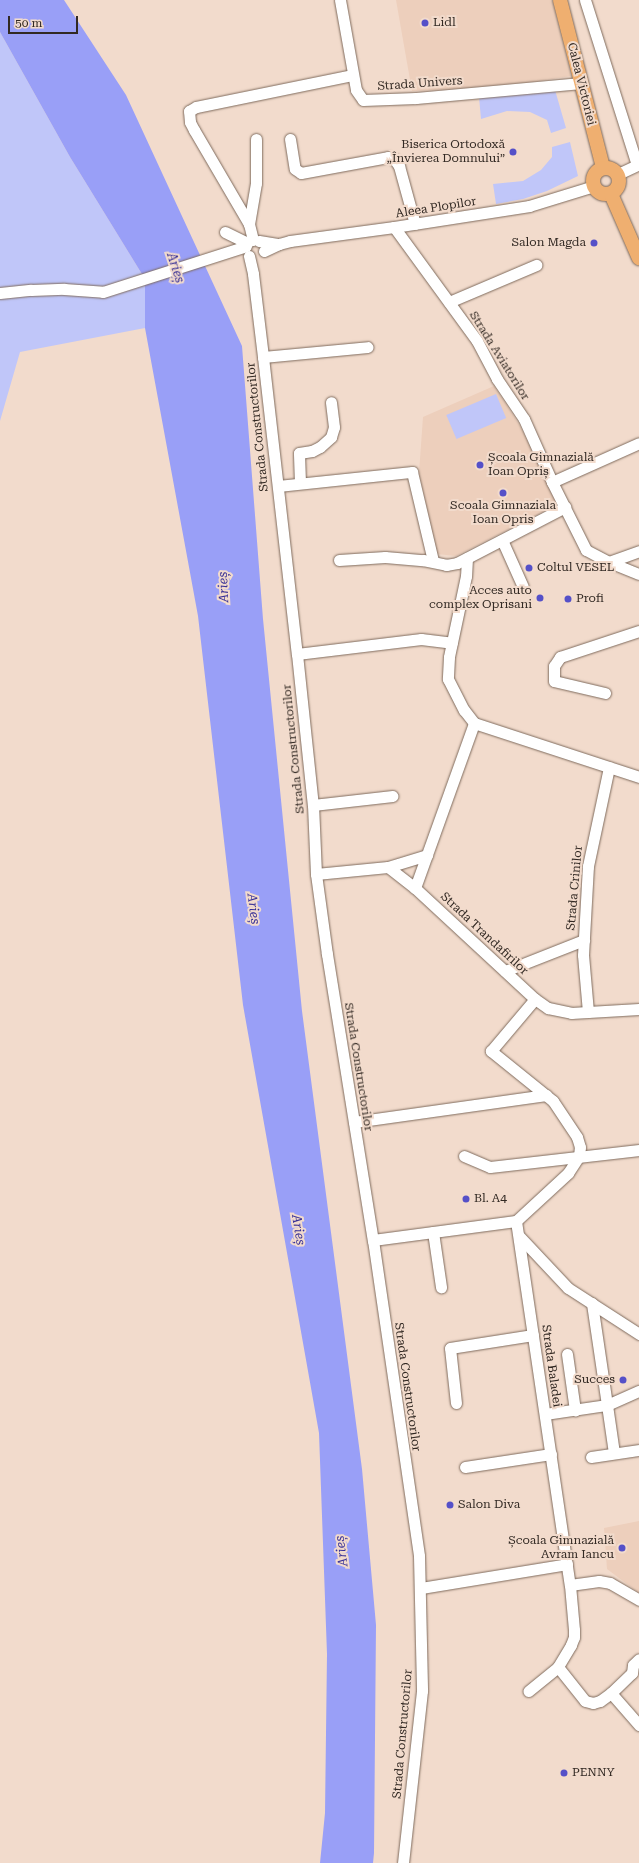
<!DOCTYPE html>
<html>
<head>
<meta charset="utf-8">
<style>
  body { margin:0 }
  #map { position:relative; width:639px; height:1863px; overflow:hidden; background:#f2dbcc; font-family:"Roboto Serif",serif }
  div>[style] { position:absolute }
  [style*='--x'] { left:calc(var(--x)*1px); top:calc(var(--y)*1px); width:calc(var(--w)*1px); rotate:calc(var(--a)*1deg) }
  .built>* { inset:0; background:#edcfbc }
  .green>* { inset:0; background:#c0c6f9; transform-origin:0 0 }
  .water>* { inset:0; background:#999ff7 }
  .roads { filter:drop-shadow(0 0 1px #7f6b5d) drop-shadow(0 0 1px #7f6b5d) }
  .minor>* { height:11px; margin:-5.5px; padding:0 5.5px; transform-origin:5.5px; border-radius:5.5px; background:#fff }
  .major>* { height:14px; margin:-7px; padding:0 7px; transform-origin:7px; border-radius:7px; background:#efaf70 }
  .major>.ring { margin:-7px; padding:0; box-sizing:content-box; background:none; border:14px solid #efaf70; border-radius:50% }
  .dots>* { width:11px; height:11px; translate:-50% -50%; box-sizing:border-box; border:2px solid #f2dbcc; border-radius:50% }
  span { translate:-50% -50%; white-space:nowrap; text-align:center; line-height:1.15; -webkit-text-stroke:4px #f2dbcc; paint-order:stroke }
  .poi-label { font-size:12px; color:#322923 }
  .left { translate:0 -50%; text-align:left }
  .right { translate:-100% -50%; text-align:right }
  .street-label { font-size:12px; color:#322923 }
  .water-label { font-size:13px; color:#393196; font-style:italic }
  .scale { position:absolute; left:8px; top:16px; width:70px; height:18px; box-sizing:border-box; border:2px solid #322923; border-top:0; padding-left:5px; font-size:12px; line-height:14px; white-space:nowrap; color:#322923; -webkit-text-stroke:3px #f2dbcc; paint-order:stroke }
</style>
</head>
<body>
<div id="map">
  <div class="built">
    <div style="clip-path:polygon(396px 0,552px 0,571px 76px,496px 88px,412px 91px)"></div>
    <div style="clip-path:polygon(494px 386px,520px 426px,558px 504px,456px 556px,437px 554px,419px 473px,423px 417px)"></div>
    <div style="clip-path:polygon(639px 1521px,639px 1593px,607px 1569px,604px 1528px)"></div>
  </div>
  <div class="green">
    <div style="clip-path:polygon(0 32px,70px 157px,145px 279px,145px 328px,20px 352px,0 421px)"></div>
    <div style="clip-path:polygon(555px 90px,566px 128px,551px 133px,547px 120px,530px 112px,507px 111px,481px 119px,479px 97px)"></div>
    <div style="clip-path:polygon(570px 142px,578px 176px,547px 191px,523px 199px,496px 204px,493px 184px,523px 181px,541px 170px,552px 157px,552px 147px)"></div>
    <div style="left:496px;top:394px;width:26px;height:54px;rotate:67deg"></div>
  </div>
  <div class="water">
    <div style="clip-path:polygon(0 0,64px 0,126px 95px,242px 346px,263px 619px,302px 1011px,362px 1469px,376px 1625px,374px 1853px,373px 1863px,320px 1863px,325px 1813px,327px 1654px,319px 1433px,243px 1005px,198px 616px,145px 328px,145px 279px,70px 157px,0 32px)"></div>
  </div>
  <div class="roads">
    <div class="minor">
      <div style="--x:340;--y:0;--w:91;--a:79.9"></div>
      <div style="--x:356;--y:90;--w:12;--a:55"></div>
      <div style="--x:363;--y:100;--w:53;--a:-2.2"></div>
      <div style="--x:416;--y:98;--w:166;--a:-5.2"></div>
      <div style="--x:585;--y:0;--w:173;--a:72.5"></div>
      <div style="--x:290;--y:139;--w:30;--a:81"></div>
      <div style="--x:295;--y:169;--w:7;--a:34"></div>
      <div style="--x:301;--y:173;--w:88;--a:-10.4"></div>
      <div style="--x:388;--y:157;--w:6;--a:18"></div>
      <div style="--x:394;--y:159;--w:9;--a:54"></div>
      <div style="--x:399;--y:166;--w:60;--a:74.6"></div>
      <div style="--x:618;--y:174;--w:23;--a:-25"></div>
      <div style="--x:249;--y:224;--w:42;--a:-80.3"></div>
      <div style="--x:256;--y:183;--w:44;--a:-90"></div>
      <div style="--x:394;--y:227;--w:141;--a:53.9"></div>
      <div style="--x:477;--y:341;--w:43;--a:62.2"></div>
      <div style="--x:497;--y:379;--w:48;--a:56"></div>
      <div style="--x:524;--y:419;--w:69;--a:66"></div>
      <div style="--x:552;--y:482;--w:76;--a:63.4"></div>
      <div style="--x:586;--y:550;--w:26;--a:28"></div>
      <div style="--x:609;--y:562;--w:32;--a:22"></div>
      <div style="--x:225;--y:232;--w:25;--a:26"></div>
      <div style="--x:253;--y:240;--w:16;--a:-104"></div>
      <div style="--x:249;--y:224;--w:109;--a:-120.3"></div>
      <div style="--x:194;--y:130;--w:9;--a:-117"></div>
      <div style="--x:190;--y:122;--w:11;--a:-95"></div>
      <div style="--x:189;--y:111;--w:8;--a:-30"></div>
      <div style="--x:196;--y:107;--w:159;--a:-11.6"></div>
      <div style="--x:259;--y:241;--w:20;--a:9"></div>
      <div style="--x:264;--y:251;--w:17;--a:-25"></div>
      <div style="--x:279;--y:244;--w:11;--a:-15"></div>
      <div style="--x:290;--y:241;--w:105;--a:-7.7"></div>
      <div style="--x:394;--y:227;--w:137;--a:-8.8"></div>
      <div style="--x:529;--y:206;--w:68;--a:-17.1"></div>
      <div style="--x:249;--y:256;--w:18;--a:77"></div>
      <div style="--x:253;--y:274;--w:84;--a:83.1"></div>
      <div style="--x:263;--y:357;--w:299;--a:83.5"></div>
      <div style="--x:297;--y:654;--w:152;--a:84"></div>
      <div style="--x:313;--y:805;--w:69;--a:87.5"></div>
      <div style="--x:316;--y:874;--w:81;--a:82.2"></div>
      <div style="--x:327;--y:954;--w:290;--a:80.9"></div>
      <div style="--x:373;--y:1240;--w:319;--a:81.7"></div>
      <div style="--x:419;--y:1556;--w:135;--a:88.7"></div>
      <div style="--x:422;--y:1691;--w:173;--a:96.3"></div>
      <div style="--x:0;--y:293;--w:31;--a:-6"></div>
      <div style="--x:31;--y:290;--w:33;--a:-2"></div>
      <div style="--x:64;--y:289;--w:39;--a:4"></div>
      <div style="--x:103;--y:292;--w:150;--a:-17.8"></div>
      <div style="--x:449;--y:302;--w:95;--a:-23"></div>
      <div style="--x:263;--y:357;--w:105;--a:-5.4"></div>
      <div style="--x:552;--y:482;--w:95;--a:-24.1"></div>
      <div style="--x:300;--y:483;--w:30;--a:-92"></div>
      <div style="--x:299;--y:453;--w:13;--a:-9"></div>
      <div style="--x:312;--y:451;--w:9;--a:-27"></div>
      <div style="--x:320;--y:447;--w:15;--a:-42"></div>
      <div style="--x:331;--y:437;--w:10;--a:-73"></div>
      <div style="--x:334;--y:427;--w:25;--a:-97"></div>
      <div style="--x:278;--y:486;--w:135;--a:-6"></div>
      <div style="--x:412;--y:472;--w:91;--a:76.7"></div>
      <div style="--x:502;--y:540;--w:51;--a:65.9"></div>
      <div style="--x:467;--y:558;--w:18;--a:93"></div>
      <div style="--x:466;--y:576;--w:83;--a:101.9"></div>
      <div style="--x:449;--y:657;--w:22;--a:93"></div>
      <div style="--x:448;--y:679;--w:35;--a:63"></div>
      <div style="--x:464;--y:710;--w:16;--a:52"></div>
      <div style="--x:474;--y:723;--w:174;--a:18.1"></div>
      <div style="--x:339;--y:560;--w:46;--a:-3.7"></div>
      <div style="--x:385;--y:557;--w:38;--a:5"></div>
      <div style="--x:423;--y:560;--w:24;--a:12"></div>
      <div style="--x:446;--y:565;--w:11;--a:-10"></div>
      <div style="--x:457;--y:563;--w:122;--a:-27.4"></div>
      <div style="--x:609;--y:562;--w:32;--a:-20"></div>
      <div style="--x:297;--y:654;--w:125;--a:-6.9"></div>
      <div style="--x:421;--y:639;--w:31;--a:7"></div>
      <div style="--x:605;--y:693;--w:52;--a:-166.8"></div>
      <div style="--x:554;--y:681;--w:15;--a:-90"></div>
      <div style="--x:554;--y:666;--w:11;--a:-56"></div>
      <div style="--x:560;--y:657;--w:83;--a:-18.2"></div>
      <div style="--x:313;--y:805;--w:80;--a:-6.5"></div>
      <div style="--x:388;--y:867;--w:34;--a:38"></div>
      <div style="--x:415;--y:888;--w:163;--a:42.8"></div>
      <div style="--x:535;--y:999;--w:16;--a:35"></div>
      <div style="--x:548;--y:1008;--w:24;--a:12"></div>
      <div style="--x:571;--y:1013;--w:68;--a:-3.4"></div>
      <div style="--x:316;--y:874;--w:72;--a:-5.6"></div>
      <div style="--x:388;--y:867;--w:41;--a:-17.1"></div>
      <div style="--x:415;--y:888;--w:175;--a:-70.3"></div>
      <div style="--x:505;--y:971;--w:85;--a:-21.4"></div>
      <div style="--x:588;--y:1012;--w:57;--a:-95"></div>
      <div style="--x:583;--y:955;--w:89;--a:-86.8"></div>
      <div style="--x:588;--y:866;--w:101;--a:-78"></div>
      <div style="--x:354;--y:1122;--w:194;--a:-8"></div>
      <div style="--x:464;--y:1156;--w:28;--a:23"></div>
      <div style="--x:490;--y:1167;--w:150;--a:-6.5"></div>
      <div style="--x:516;--y:1221;--w:368;--a:81.6"></div>
      <div style="--x:570;--y:1585;--w:45;--a:84.9"></div>
      <div style="--x:574;--y:1630;--w:7;--a:90"></div>
      <div style="--x:574;--y:1637;--w:9;--a:111"></div>
      <div style="--x:571;--y:1645;--w:26;--a:121"></div>
      <div style="--x:558;--y:1667;--w:38;--a:141"></div>
      <div style="--x:516;--y:1221;--w:71;--a:-42.7"></div>
      <div style="--x:568;--y:1173;--w:20;--a:-57"></div>
      <div style="--x:579;--y:1156;--w:9;--a:-84"></div>
      <div style="--x:580;--y:1147;--w:10;--a:-107"></div>
      <div style="--x:577;--y:1137;--w:43;--a:-123.7"></div>
      <div style="--x:553;--y:1101;--w:80;--a:-141.1"></div>
      <div style="--x:491;--y:1051;--w:68;--a:-49.8"></div>
      <div style="--x:433;--y:1232;--w:56;--a:81.7"></div>
      <div style="--x:519;--y:1236;--w:71;--a:46.7"></div>
      <div style="--x:568;--y:1288;--w:85;--a:32.9"></div>
      <div style="--x:373;--y:1240;--w:144;--a:-7.6"></div>
      <div style="--x:567;--y:1354;--w:57;--a:81.9"></div>
      <div style="--x:456;--y:1403;--w:55;--a:-96.2"></div>
      <div style="--x:450;--y:1348;--w:84;--a:-8.9"></div>
      <div style="--x:545;--y:1414;--w:63;--a:-8.3"></div>
      <div style="--x:607;--y:1405;--w:103;--a:-98.4"></div>
      <div style="--x:614;--y:1453;--w:49;--a:-98.3"></div>
      <div style="--x:607;--y:1405;--w:35;--a:-24"></div>
      <div style="--x:591;--y:1457;--w:49;--a:-8.3"></div>
      <div style="--x:465;--y:1467;--w:87;--a:-8.6"></div>
      <div style="--x:570;--y:1585;--w:29;--a:-8"></div>
      <div style="--x:599;--y:1581;--w:11;--a:10"></div>
      <div style="--x:610;--y:1583;--w:34;--a:30"></div>
      <div style="--x:421;--y:1588;--w:148;--a:-9.3"></div>
      <div style="--x:558;--y:1667;--w:43;--a:51.5"></div>
      <div style="--x:585;--y:1701;--w:8;--a:14"></div>
      <div style="--x:593;--y:1703;--w:7;--a:-16"></div>
      <div style="--x:600;--y:1701;--w:14;--a:-36"></div>
      <div style="--x:611;--y:1693;--w:29;--a:-44"></div>
      <div style="--x:632;--y:1673;--w:8;--a:-83"></div>
      <div style="--x:633;--y:1665;--w:8;--a:-45"></div>
      <div style="--x:611;--y:1693;--w:43;--a:48.8"></div>
    </div>
    <div class="major">
      <div style="--x:560;--y:0;--w:173;--a:75.6"></div>
      <div class="ring" style="left:593px;top:168px;width:12px;height:12px"></div>
      <div style="--x:611;--y:194;--w:70;--a:66.4"></div>
    </div>
  </div>
  <div class="dots">
    <div style="left:425px;top:23px;background:#5550c8"></div>
    <div style="left:513px;top:152px;background:#5550c8"></div>
    <div style="left:594px;top:243px;background:#5550c8"></div>
    <div style="left:480px;top:465px;background:#5550c8"></div>
    <div style="left:503px;top:493px;background:#5550c8"></div>
    <div style="left:529px;top:568px;background:#5550c8"></div>
    <div style="left:540px;top:598px;background:#5550c8"></div>
    <div style="left:568px;top:599px;background:#5550c8"></div>
    <div style="left:466px;top:1199px;background:#5550c8"></div>
    <div style="left:623px;top:1380px;background:#5550c8"></div>
    <div style="left:450px;top:1505px;background:#5550c8"></div>
    <div style="left:622px;top:1548px;background:#5550c8"></div>
    <div style="left:564px;top:1773px;background:#5550c8"></div>
  </div>
  <div class="poi-label">
    <span class="left" style="left:433px;top:23px">Lidl</span>
    <span class="right" style="left:505px;top:152px">Biserica Ortodoxă<br>„Învierea Domnului”</span>
    <span class="right" style="left:586px;top:243px">Salon Magda</span>
    <span class="left" style="left:488px;top:465px">Școala Gimnazială<br>Ioan Opriș</span>
    <span style="left:503px;top:513px">Scoala Gimnaziala<br>Ioan Opris</span>
    <span class="left" style="left:537px;top:568px">Coltul VESEL</span>
    <span class="right" style="left:532px;top:598px">Acces auto<br>complex Oprisani</span>
    <span class="left" style="left:576px;top:599px">Profi</span>
    <span class="left" style="left:474px;top:1199px">Bl. A4</span>
    <span class="right" style="left:615px;top:1380px">Succes</span>
    <span class="left" style="left:458px;top:1505px">Salon Diva</span>
    <span class="right" style="left:614px;top:1548px">Școala Gimnazială<br>Avram Iancu</span>
    <span class="left" style="left:572px;top:1773px">PENNY</span>
  </div>
  <div class="street-label">
    <span style="left:420px;top:84px;rotate:-4deg">Strada Univers</span>
    <span style="left:581px;top:84px;rotate:76deg">Calea Victoriei</span>
    <span style="left:436px;top:208px;rotate:-9deg">Aleea Plopilor</span>
    <span style="left:499px;top:356px;rotate:58deg">Strada Aviatorilor</span>
    <span style="left:258px;top:427px;rotate:-96deg">Strada Constructorilor</span>
    <span style="left:294px;top:749px;rotate:-96deg">Strada Constructorilor</span>
    <span style="left:575px;top:888px;rotate:-85deg">Strada Crinilor</span>
    <span style="left:484px;top:934px;rotate:43deg">Strada Trandafirilor</span>
    <span style="left:358px;top:1067px;rotate:81deg">Strada Constructorilor</span>
    <span style="left:551px;top:1366px;rotate:82deg">Strada Baladei</span>
    <span style="left:407px;top:1387px;rotate:82deg">Strada Constructorilor</span>
    <span style="left:403px;top:1734px;rotate:-85deg">Strada Constructorilor</span>
  </div>
  <div class="water-label">
    <span style="left:175px;top:268px;rotate:72deg">Arieș</span>
    <span style="left:224px;top:587px;rotate:-93deg">Arieș</span>
    <span style="left:253px;top:909px;rotate:83deg">Arieș</span>
    <span style="left:298px;top:1230px;rotate:81deg">Arieș</span>
    <span style="left:342px;top:1551px;rotate:-97deg">Arieș</span>
  </div>
  <div class="scale">50 m</div>
</div>
</body>
</html>
